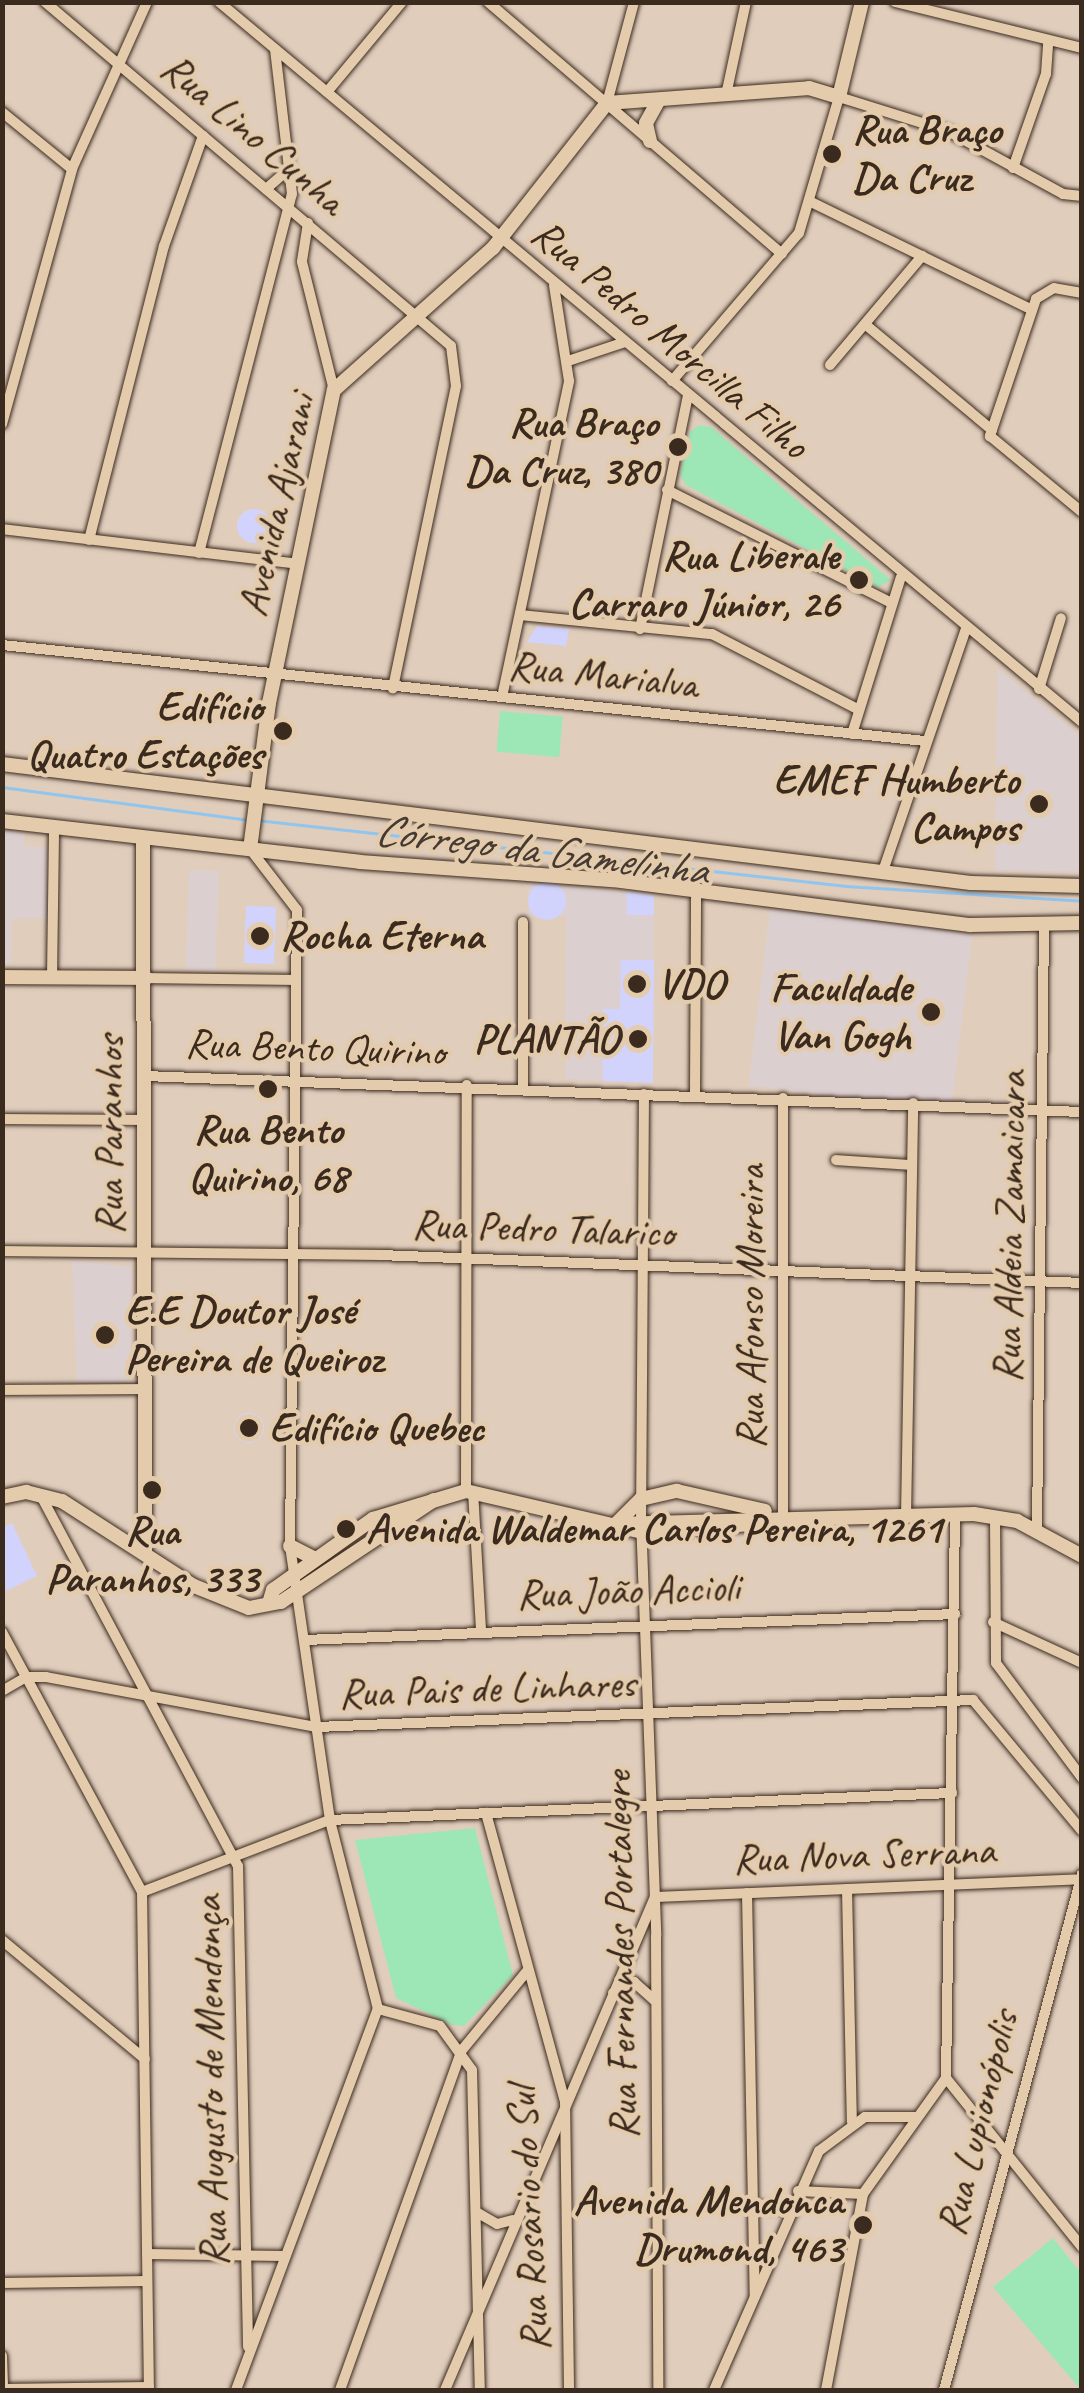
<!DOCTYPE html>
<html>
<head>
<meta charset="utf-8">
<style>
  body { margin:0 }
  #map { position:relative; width:1084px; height:2393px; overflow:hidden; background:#e0cdbc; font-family:Caveat,sans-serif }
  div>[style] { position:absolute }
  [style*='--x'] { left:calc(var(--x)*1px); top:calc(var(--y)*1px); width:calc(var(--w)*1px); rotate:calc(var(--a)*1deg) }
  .built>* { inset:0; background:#dccfcf; transform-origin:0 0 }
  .green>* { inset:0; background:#9de7b6; transform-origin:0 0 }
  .stream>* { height:2.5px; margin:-1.25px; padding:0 1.25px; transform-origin:1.25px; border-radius:1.25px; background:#91c5ee }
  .building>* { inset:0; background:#d2d3fc; transform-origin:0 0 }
  .round { border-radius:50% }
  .roads { filter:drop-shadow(0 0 2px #3b2a1e) drop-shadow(0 0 2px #3b2a1e) }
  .street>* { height:10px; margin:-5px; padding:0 5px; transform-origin:5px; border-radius:5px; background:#e3cbac }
  .secondary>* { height:14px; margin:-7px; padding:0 7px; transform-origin:7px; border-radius:7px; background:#e3cbac }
  .dots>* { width:28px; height:28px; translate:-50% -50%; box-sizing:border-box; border:5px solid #e3cbac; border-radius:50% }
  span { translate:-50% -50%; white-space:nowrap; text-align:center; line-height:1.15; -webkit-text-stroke:8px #e3cbac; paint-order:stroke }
  .poi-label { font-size:42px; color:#3b2a1e; font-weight:700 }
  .left { translate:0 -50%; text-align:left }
  .right { translate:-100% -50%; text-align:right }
  .street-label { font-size:42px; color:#3b2a1e }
  .water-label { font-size:45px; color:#443a33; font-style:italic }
  .frame { position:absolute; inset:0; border:5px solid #3b2a1e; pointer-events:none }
</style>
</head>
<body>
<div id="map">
  <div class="built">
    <div style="clip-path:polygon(997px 668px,1081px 737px,1081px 872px,995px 870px)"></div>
    <div style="clip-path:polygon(2px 830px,24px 833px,25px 847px,48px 847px,48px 919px,12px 919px,11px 964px,3px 963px)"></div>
    <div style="left:189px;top:870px;width:30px;height:100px;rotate:2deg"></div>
    <div style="clip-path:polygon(529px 884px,654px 894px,653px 1083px,565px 1079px,566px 916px,528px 916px)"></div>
    <div style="left:770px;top:909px;width:204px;height:178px;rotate:7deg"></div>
    <div style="clip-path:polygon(72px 1261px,132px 1267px,131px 1382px,77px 1382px)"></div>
  </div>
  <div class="green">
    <div style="clip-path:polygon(699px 425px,711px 427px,891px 580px,878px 587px,686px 485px,680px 475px,690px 432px)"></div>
    <div style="left:500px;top:711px;width:63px;height:41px;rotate:5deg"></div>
    <div style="clip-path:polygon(475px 1828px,513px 1975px,464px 2026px,453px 2025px,396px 1998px,355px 1840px)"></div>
    <div style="clip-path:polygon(1053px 2238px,1081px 2273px,1081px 2390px,993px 2287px)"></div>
  </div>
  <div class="stream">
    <div style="--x:2;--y:787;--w:249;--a:7.6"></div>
    <div style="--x:257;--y:820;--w:593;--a:6.39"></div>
    <div style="--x:846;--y:886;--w:236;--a:3.6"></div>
  </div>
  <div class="building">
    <div class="round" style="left:237px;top:509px;width:34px;height:34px"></div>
    <div style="clip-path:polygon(537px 626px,569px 629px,566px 646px,527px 642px)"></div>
    <div class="round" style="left:528px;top:882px;width:38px;height:38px"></div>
    <div style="clip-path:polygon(627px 892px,654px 896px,654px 915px,627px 915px)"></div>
    <div style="left:246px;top:906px;width:30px;height:57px;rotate:2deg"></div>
    <div style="clip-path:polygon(621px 960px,654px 960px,653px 1083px,603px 1081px,603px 1009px,620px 1009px)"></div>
    <div class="round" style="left:234px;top:1413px;width:30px;height:30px"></div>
    <div style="clip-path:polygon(12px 1523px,37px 1576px,6px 1591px,2px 1528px)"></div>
  </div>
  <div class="roads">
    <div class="street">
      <div style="--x:45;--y:2;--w:532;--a:40.27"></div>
      <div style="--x:451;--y:346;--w:40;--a:82.9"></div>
      <div style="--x:456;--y:386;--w:309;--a:101.8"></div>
      <div style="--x:219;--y:2;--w:1124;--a:39.84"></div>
      <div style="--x:488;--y:2;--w:387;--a:40.6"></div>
      <div style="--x:895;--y:2;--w:193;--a:13.8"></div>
      <div style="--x:327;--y:92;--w:117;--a:-50.2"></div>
      <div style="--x:726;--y:95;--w:95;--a:-77.9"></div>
      <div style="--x:607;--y:103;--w:105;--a:-75"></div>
      <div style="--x:2;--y:112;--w:90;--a:39.2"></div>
      <div style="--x:1013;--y:168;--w:100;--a:-70.7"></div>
      <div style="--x:1046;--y:74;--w:32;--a:-86"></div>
      <div style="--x:266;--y:189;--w:30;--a:-41"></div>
      <div style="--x:809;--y:201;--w:248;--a:26"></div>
      <div style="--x:308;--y:223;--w:39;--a:99"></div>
      <div style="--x:302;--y:262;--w:132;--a:76"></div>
      <div style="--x:1082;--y:293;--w:28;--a:-170"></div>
      <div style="--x:1054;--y:288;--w:21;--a:149"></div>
      <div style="--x:1036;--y:299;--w:145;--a:108.6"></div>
      <div style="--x:990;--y:436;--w:119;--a:39.6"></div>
      <div style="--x:866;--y:325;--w:164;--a:39.8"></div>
      <div style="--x:571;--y:360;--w:57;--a:-18.4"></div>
      <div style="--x:830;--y:365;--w:143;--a:-49.8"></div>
      <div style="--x:672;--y:381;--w:195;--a:-49.4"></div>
      <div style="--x:799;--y:233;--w:142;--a:-73.6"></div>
      <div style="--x:839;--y:97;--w:114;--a:17.3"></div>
      <div style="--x:948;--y:131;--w:131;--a:28.7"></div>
      <div style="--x:1063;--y:194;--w:19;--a:6"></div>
      <div style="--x:2;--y:424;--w:264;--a:-74.6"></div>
      <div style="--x:72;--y:169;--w:183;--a:-65.8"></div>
      <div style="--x:667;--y:490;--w:252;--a:26.7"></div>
      <div style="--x:2;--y:529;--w:299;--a:6.7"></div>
      <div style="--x:89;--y:540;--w:303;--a:-75.7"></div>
      <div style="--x:164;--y:246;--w:117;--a:-70.5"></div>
      <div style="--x:199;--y:553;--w:371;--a:-75.5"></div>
      <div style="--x:292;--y:194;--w:145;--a:-96.7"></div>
      <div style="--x:520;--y:615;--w:193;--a:5.7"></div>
      <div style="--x:712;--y:634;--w:163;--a:27.3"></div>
      <div style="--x:640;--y:629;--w:239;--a:-78.4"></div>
      <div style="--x:2;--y:645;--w:928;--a:5.94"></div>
      <div style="--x:1039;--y:689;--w:74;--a:-72.8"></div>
      <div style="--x:502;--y:697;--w:323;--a:-78"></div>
      <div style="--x:569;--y:381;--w:97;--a:-98.9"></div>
      <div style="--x:852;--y:734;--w:164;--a:-72.7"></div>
      <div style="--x:883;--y:871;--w:257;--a:-71.1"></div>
      <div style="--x:52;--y:977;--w:150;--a:-89.2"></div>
      <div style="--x:146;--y:978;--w:147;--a:0.8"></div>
      <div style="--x:145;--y:1076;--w:938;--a:2.2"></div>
      <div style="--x:523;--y:1088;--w:166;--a:-90"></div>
      <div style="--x:644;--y:1094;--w:424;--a:90.4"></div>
      <div style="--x:641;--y:1518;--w:418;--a:87.9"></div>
      <div style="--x:656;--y:1936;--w:454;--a:89.7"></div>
      <div style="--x:695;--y:1096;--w:207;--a:-89.7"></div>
      <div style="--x:2;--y:1119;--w:141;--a:0.4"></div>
      <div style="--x:836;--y:1160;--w:76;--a:3.8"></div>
      <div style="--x:2;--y:1251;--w:378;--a:0.6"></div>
      <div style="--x:380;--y:1255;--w:703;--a:2.28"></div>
      <div style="--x:2;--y:1390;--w:144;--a:-0.4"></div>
      <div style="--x:466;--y:1491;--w:406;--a:-89.9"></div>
      <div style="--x:473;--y:1491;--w:137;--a:86.7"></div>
      <div style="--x:40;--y:1494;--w:421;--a:62"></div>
      <div style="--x:238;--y:1866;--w:481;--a:88.8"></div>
      <div style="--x:783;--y:1516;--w:418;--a:-90"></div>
      <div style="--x:995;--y:1516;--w:147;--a:89.6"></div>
      <div style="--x:996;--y:1663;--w:144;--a:53.2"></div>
      <div style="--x:906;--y:1517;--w:414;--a:-89"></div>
      <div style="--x:1037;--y:1531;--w:607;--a:-89.34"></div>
      <div style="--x:993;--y:1622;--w:98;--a:24.7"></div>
      <div style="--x:2;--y:1632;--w:295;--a:61.7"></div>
      <div style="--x:142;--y:1892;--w:498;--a:89.2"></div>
      <div style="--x:305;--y:1640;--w:651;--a:-2.29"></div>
      <div style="--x:2;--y:1691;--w:28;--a:-30"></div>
      <div style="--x:26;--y:1677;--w:20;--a:0"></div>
      <div style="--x:46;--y:1677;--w:276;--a:10.5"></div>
      <div style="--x:317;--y:1727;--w:657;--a:-2.36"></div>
      <div style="--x:973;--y:1700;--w:170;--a:50.2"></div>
      <div style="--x:486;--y:1813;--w:299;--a:74.7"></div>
      <div style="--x:565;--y:2101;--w:289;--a:89.2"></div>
      <div style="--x:847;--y:1889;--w:233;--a:88.8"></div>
      <div style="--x:142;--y:1892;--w:201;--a:-21"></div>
      <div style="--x:330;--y:1820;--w:623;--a:-2.49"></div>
      <div style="--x:747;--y:1893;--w:403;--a:88.9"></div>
      <div style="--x:655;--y:1897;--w:421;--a:-2.4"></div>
      <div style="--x:2;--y:1940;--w:186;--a:39.8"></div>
      <div style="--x:613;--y:1993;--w:24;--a:-28"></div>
      <div style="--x:634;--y:1982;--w:27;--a:42"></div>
      <div style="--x:378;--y:2009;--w:64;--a:15.3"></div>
      <div style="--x:440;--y:2026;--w:54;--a:54"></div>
      <div style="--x:472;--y:2070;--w:320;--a:88.6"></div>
      <div style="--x:946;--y:2078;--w:217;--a:51.2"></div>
      <div style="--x:798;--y:2191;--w:65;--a:2.6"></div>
      <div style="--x:750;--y:2205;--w:39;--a:7"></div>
      <div style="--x:478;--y:2213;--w:22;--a:30"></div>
      <div style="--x:497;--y:2224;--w:16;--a:-14"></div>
      <div style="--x:147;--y:2254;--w:135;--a:0.8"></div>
      <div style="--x:2;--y:2283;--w:145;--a:-0.8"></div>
      <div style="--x:2;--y:2356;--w:34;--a:88"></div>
      <div style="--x:3;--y:2389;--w:146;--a:-0.8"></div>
      <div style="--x:236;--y:2390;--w:407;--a:-69.6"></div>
      <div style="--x:378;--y:2009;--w:195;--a:-104.3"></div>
      <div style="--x:330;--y:1820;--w:277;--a:-98.3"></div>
      <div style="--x:290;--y:1546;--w:636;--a:-89.37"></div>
      <div style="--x:297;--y:910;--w:77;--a:-127.6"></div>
      <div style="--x:340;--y:2390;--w:361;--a:-70.3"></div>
      <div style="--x:462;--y:2050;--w:104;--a:-50.5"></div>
      <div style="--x:445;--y:2390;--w:534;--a:-66.94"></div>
      <div style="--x:714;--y:2390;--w:261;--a:-66.3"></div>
      <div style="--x:819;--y:2151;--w:57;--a:-36.5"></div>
      <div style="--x:865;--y:2117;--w:52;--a:0"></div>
      <div style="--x:826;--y:2390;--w:199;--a:-79.3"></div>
      <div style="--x:863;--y:2194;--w:143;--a:-54.4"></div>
      <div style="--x:946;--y:2078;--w:563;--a:-89.08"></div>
      <div style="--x:944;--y:2390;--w:534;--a:-75.03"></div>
    </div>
    <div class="secondary">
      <div style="--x:650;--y:141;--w:18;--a:-103"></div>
      <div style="--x:646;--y:123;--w:26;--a:-61"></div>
      <div style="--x:2;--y:764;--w:976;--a:7"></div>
      <div style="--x:971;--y:883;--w:111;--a:1.5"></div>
      <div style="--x:2;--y:821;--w:360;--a:6.5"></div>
      <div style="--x:360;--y:862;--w:254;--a:4.1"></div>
      <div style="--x:613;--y:880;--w:360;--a:7.2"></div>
      <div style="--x:970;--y:925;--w:112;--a:-1"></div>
      <div style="--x:143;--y:838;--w:715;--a:89.84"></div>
      <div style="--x:250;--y:849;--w:147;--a:-82.6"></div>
      <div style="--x:269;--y:703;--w:320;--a:-78.3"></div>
      <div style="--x:334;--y:390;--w:213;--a:-41.8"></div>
      <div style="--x:493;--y:248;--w:184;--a:-51.8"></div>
      <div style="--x:607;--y:103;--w:203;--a:-4.2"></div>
      <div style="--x:809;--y:88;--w:31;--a:17"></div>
      <div style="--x:839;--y:97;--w:98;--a:-76.4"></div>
      <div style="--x:2;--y:977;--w:144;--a:0.4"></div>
      <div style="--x:2;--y:1497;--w:25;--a:-12"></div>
      <div style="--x:26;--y:1492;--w:37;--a:14"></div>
      <div style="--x:62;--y:1501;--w:157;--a:32.8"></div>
      <div style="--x:194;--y:1586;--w:59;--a:21.8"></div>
      <div style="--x:249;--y:1608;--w:33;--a:-11"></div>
      <div style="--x:281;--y:1602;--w:184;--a:-33.7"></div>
      <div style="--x:616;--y:1524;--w:358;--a:-1.6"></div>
      <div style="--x:974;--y:1514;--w:44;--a:9.2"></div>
      <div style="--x:1017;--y:1521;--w:74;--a:28.3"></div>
      <div style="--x:616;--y:1524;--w:35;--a:-45"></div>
      <div style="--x:641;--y:1499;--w:37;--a:-13"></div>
      <div style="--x:677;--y:1491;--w:90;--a:12.8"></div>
      <div style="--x:290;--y:1546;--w:28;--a:27"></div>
      <div style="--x:269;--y:1603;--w:14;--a:-73"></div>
      <div style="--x:273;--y:1590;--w:123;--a:-35.4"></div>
      <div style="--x:373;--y:1519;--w:97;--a:-16.8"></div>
      <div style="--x:466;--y:1491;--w:181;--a:13.1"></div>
      <div style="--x:642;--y:1532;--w:164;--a:-4.2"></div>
    </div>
  </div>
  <div class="dots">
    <div style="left:832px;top:154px;background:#3b2a1e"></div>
    <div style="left:678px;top:447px;background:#3b2a1e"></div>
    <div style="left:859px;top:580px;background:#3b2a1e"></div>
    <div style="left:283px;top:731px;background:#3b2a1e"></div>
    <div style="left:1039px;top:804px;background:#3b2a1e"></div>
    <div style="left:260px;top:936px;background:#3b2a1e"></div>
    <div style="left:637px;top:984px;background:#3b2a1e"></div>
    <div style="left:931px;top:1012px;background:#3b2a1e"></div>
    <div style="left:638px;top:1039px;background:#3b2a1e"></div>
    <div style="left:268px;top:1089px;background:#3b2a1e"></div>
    <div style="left:105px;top:1335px;background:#3b2a1e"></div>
    <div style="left:249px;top:1428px;background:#3b2a1e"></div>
    <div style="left:152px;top:1490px;background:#3b2a1e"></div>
    <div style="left:346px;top:1529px;background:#3b2a1e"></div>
    <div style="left:863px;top:2225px;background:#3b2a1e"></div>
  </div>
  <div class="poi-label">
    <span class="left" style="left:852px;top:154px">Rua Braço<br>Da Cruz</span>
    <span class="right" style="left:658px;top:447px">Rua Braço<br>Da Cruz, 380</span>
    <span class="right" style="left:839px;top:580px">Rua Liberale<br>Carraro Júnior, 26</span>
    <span class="right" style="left:263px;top:731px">Edifício<br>Quatro Estações</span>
    <span class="right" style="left:1019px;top:804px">EMEF Humberto<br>Campos</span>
    <span class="left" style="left:280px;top:936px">Rocha Eterna</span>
    <span class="left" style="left:657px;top:984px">VDO</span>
    <span class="right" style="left:911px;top:1012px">Faculdade<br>Van Gogh</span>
    <span class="right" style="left:618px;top:1039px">PLANTÃO</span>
    <span style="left:268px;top:1154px">Rua Bento<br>Quirino, 68</span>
    <span class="left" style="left:125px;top:1335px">E.E Doutor José<br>Pereira de Queiroz</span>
    <span class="left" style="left:269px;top:1428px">Edifício Quebec</span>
    <span class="left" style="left:366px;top:1529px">Avenida Waldemar Carlos Pereira, 1261</span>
    <span style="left:152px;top:1555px">Rua<br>Paranhos, 333</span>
    <span class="right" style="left:843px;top:2225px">Avenida Mendonca<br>Drumond, 463</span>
  </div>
  <div class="street-label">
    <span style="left:253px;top:134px;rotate:40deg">Rua Lino Cunha</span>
    <span style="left:670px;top:339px;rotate:40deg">Rua Pedro Morcilla Filho</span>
    <span style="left:277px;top:505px;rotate:-77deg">Avenida Ajarani</span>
    <span style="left:603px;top:675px;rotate:6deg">Rua Marialva</span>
    <span style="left:315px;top:1048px;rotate:2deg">Rua Bento Quirino</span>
    <span style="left:110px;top:1135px;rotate:-90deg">Rua Paranhos</span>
    <span style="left:1010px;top:1227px;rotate:-89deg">Rua Aldeia Zamaicara</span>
    <span style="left:543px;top:1229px;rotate:2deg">Rua Pedro Talarico</span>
    <span style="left:751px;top:1307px;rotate:-90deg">Rua Afonso Moreira</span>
    <span style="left:628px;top:1591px;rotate:-2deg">Rua João Accioli</span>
    <span style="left:487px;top:1689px;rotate:-2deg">Rua Pais de Linhares</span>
    <span style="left:864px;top:1855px;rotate:-2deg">Rua Nova Serrana</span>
    <span style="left:621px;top:1955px;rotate:-91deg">Rua Fernandes Portalegre</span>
    <span style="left:211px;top:2081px;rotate:-91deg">Rua Augusto de Mendonça</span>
    <span style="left:978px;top:2123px;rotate:-76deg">Rua Lupionópolis</span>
    <span style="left:529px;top:2219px;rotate:-93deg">Rua Rosario do Sul</span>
  </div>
  <div class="water-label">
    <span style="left:541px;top:850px;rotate:7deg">Córrego da Gamelinha</span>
  </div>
  <div class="frame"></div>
</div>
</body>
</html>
